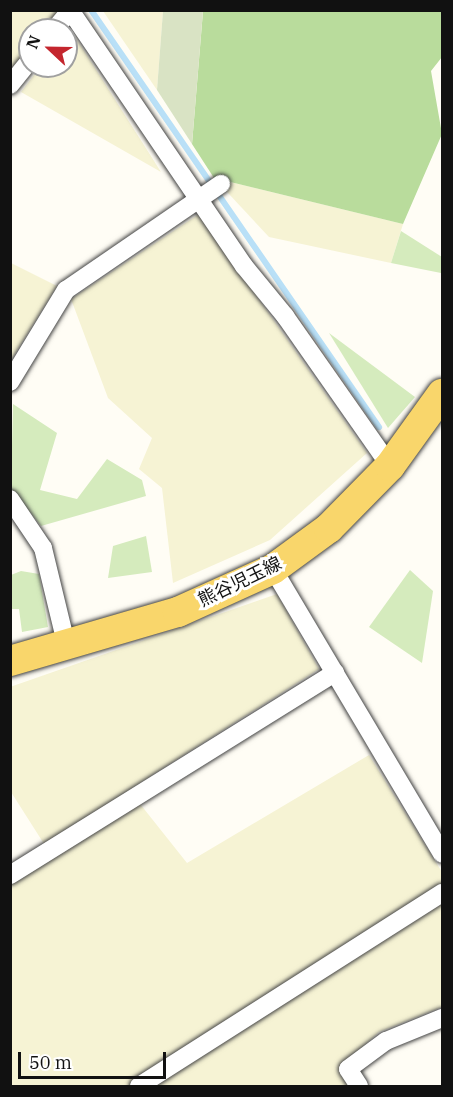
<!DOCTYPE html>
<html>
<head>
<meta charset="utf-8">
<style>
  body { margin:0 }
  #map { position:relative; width:453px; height:1097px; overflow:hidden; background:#fffdf5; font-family:"IBM Plex Serif","Noto Sans JP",serif }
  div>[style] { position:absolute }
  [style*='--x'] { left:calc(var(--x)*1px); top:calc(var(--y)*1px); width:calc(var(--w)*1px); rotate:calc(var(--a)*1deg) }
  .farmland>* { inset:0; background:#f6f3d4 }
  .green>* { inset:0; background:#d5ebbd }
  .forest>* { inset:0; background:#b9dc9c }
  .cemetery>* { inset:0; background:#d9e3c4 }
  .stream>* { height:6px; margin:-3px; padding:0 3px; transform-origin:3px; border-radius:3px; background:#b9e0f7 }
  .roads { filter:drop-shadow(0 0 2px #444) drop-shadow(0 0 2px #444) }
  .street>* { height:18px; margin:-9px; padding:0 9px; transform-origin:9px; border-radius:9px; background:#fff }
  .primary>* { height:30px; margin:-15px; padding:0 15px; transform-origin:15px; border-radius:15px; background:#f9d66b }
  span { translate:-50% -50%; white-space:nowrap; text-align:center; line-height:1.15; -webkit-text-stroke:6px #fff; paint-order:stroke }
  .street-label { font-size:18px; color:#111 }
  .frame { position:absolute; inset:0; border:12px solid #111; pointer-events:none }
  .north { position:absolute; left:18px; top:18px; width:60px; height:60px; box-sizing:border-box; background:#fff; border:2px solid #a0a0a0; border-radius:50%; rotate:292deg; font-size:16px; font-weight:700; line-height:24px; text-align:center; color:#111 }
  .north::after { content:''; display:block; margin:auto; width:21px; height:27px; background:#c4262e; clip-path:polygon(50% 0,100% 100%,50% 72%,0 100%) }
  .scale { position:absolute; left:18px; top:1052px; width:148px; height:27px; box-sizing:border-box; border:3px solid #111; border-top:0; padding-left:8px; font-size:18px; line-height:21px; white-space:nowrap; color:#111; -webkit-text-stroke:4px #fff; paint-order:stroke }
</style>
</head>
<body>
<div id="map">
  <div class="farmland">
    <div style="clip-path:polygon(11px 11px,59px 11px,43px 30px,30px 30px,30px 46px,11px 70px)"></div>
    <div style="clip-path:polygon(103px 11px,163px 11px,157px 90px)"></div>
    <div style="clip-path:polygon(69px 27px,161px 172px,21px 92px,41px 66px,66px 66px)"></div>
    <div style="clip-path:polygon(214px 178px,403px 224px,391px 263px,269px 237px)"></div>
    <div style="clip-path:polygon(199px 214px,367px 453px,270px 540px,173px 583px,162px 488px,139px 469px,152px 438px,108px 398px,71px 299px)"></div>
    <div style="clip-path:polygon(11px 263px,57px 286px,11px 360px)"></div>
    <div style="clip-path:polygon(277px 594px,319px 669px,129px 790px,187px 863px,369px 755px,442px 872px,442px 1007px,379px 1032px,339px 1068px,351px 1086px,11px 1086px,11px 885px,53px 858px,11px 792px,10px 687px)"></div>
  </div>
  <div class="green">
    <div style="clip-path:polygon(401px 231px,442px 257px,441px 273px,391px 263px)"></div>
    <div style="clip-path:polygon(329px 333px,415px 397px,388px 428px)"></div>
    <div style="clip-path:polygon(13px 404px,57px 433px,40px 490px,77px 499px,107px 459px,142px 480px,146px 496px,41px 526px,11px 488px)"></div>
    <div style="clip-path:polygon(146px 536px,152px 572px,108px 578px,113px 546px)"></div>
    <div style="clip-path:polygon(410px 570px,433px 591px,422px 663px,369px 627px)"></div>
    <div style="clip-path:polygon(21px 571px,39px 574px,48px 627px,22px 632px,19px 609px,11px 609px,11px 575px)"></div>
  </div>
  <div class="forest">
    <div style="clip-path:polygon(375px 10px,442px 11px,442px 57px,431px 71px,442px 134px,403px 224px,214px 178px,192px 144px,203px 11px)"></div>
  </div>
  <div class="cemetery">
    <div style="clip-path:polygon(163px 11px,203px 11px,192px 144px,157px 90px)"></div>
  </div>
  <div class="stream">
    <div style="--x:91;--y:10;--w:507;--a:55.37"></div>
  </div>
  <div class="roads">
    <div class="street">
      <div style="--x:70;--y:10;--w:310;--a:55.8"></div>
      <div style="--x:244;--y:266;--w:65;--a:50.6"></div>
      <div style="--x:285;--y:316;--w:183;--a:55"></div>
      <div style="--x:54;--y:30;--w:25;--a:-50"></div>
      <div style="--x:10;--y:85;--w:32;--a:-51"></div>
      <div style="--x:10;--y:382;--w:108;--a:-58.7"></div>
      <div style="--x:66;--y:290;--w:188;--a:-34.4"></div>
      <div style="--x:10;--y:499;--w:59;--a:56"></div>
      <div style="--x:43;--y:548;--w:98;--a:76.4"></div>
      <div style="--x:273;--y:569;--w:331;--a:59.3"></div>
      <div style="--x:10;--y:875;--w:383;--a:-31.9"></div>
      <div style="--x:139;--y:1086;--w:359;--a:-32.5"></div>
      <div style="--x:359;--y:1086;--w:20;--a:-123"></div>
      <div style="--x:348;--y:1069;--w:47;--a:-36.4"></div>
      <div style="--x:386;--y:1041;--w:61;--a:-22.3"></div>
    </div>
    <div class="primary">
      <div style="--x:10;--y:661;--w:175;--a:-16.3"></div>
      <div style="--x:178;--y:612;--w:104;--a:-24.4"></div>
      <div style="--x:273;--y:569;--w:69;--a:-36.2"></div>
      <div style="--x:329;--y:528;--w:87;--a:-45.5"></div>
      <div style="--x:390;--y:466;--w:89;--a:-54.2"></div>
    </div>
  </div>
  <div class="street-label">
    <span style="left:240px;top:582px;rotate:-26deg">熊谷児玉線</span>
  </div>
  <div class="frame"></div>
  <div class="north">N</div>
  <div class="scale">50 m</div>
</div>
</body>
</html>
